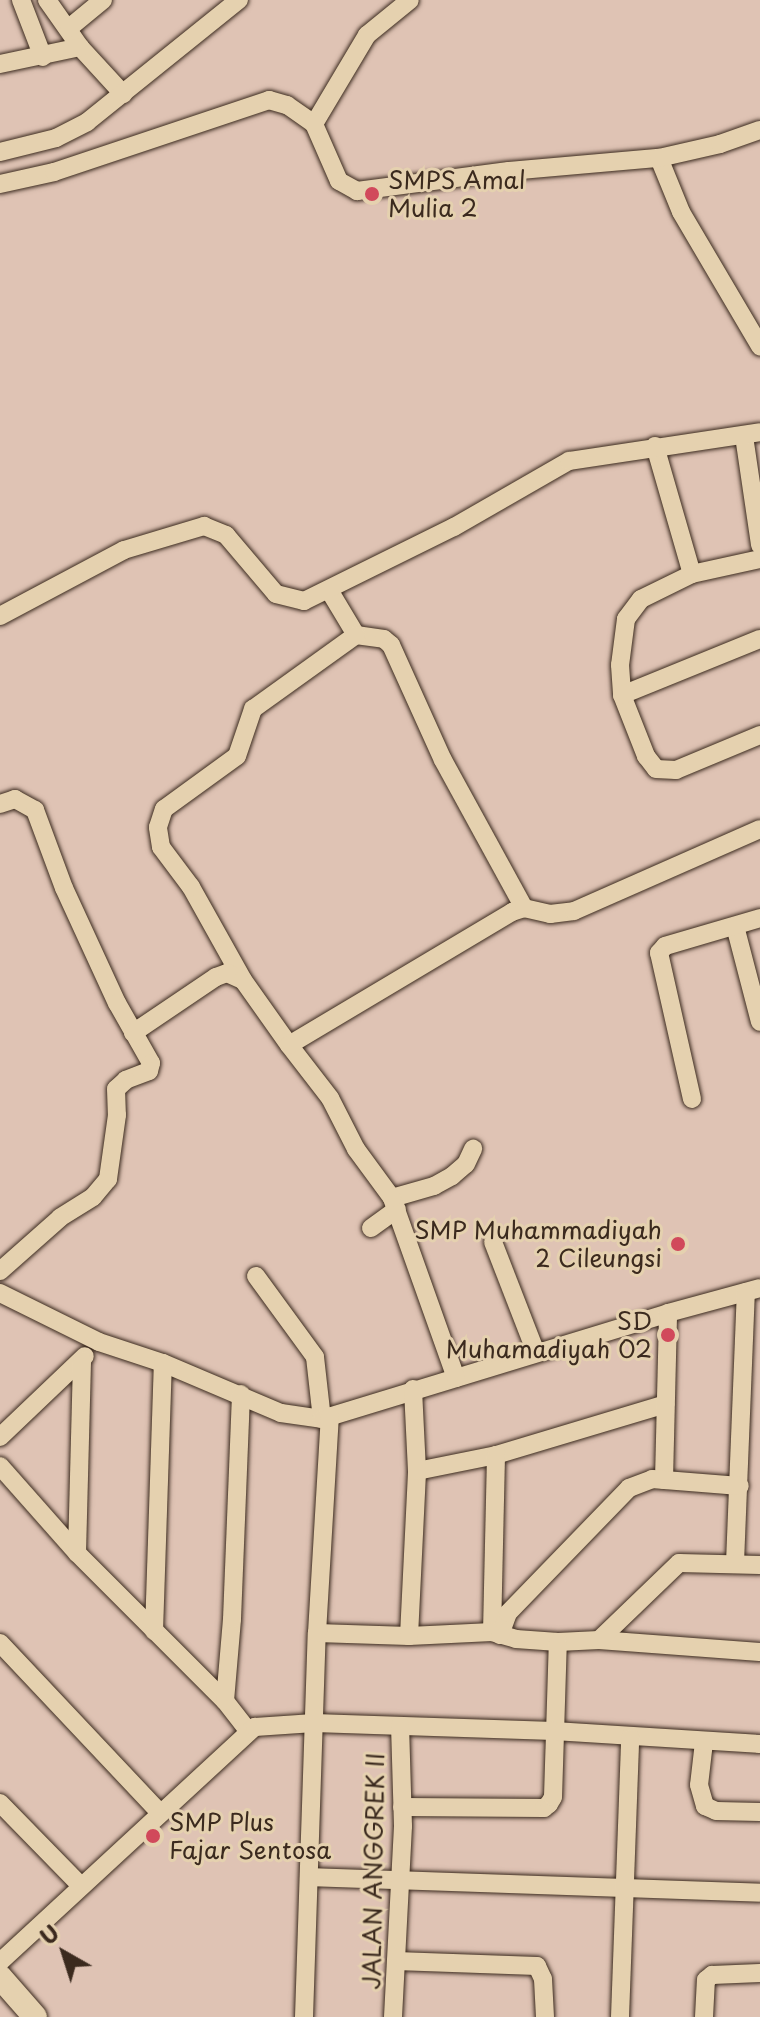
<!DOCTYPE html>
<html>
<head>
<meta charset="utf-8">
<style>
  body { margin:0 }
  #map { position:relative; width:760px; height:2017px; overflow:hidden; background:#dfc3b4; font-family:"Playpen Sans",sans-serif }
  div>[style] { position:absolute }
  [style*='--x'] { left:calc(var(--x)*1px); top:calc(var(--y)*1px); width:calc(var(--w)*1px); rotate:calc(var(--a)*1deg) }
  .roads { filter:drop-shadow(0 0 2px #3b2a1e) drop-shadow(0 0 2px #3b2a1e) }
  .street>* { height:18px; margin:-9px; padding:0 9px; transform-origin:9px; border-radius:9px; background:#e5d1af }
  .secondary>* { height:24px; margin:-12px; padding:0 12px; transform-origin:12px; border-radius:12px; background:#e5d1af }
  .dots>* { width:22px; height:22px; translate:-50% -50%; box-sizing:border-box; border:4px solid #e5d1af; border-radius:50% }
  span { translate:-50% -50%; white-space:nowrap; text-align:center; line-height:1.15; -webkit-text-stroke:6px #e5d1af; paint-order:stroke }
  .poi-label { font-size:24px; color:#3b2a1e }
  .left { translate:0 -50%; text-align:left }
  .right { translate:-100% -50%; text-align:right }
  .street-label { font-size:24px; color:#3b2a1e }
  .north { position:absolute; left:24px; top:1913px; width:80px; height:80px; -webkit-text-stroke:6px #e5d1af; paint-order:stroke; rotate:321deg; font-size:22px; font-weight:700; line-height:32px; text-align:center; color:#3b2a1e }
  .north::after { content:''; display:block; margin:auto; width:28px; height:36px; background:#3b2a1e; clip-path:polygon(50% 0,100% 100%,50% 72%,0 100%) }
</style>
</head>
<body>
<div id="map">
  <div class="roads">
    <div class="street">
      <div style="--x:21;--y:0;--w:61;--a:68.9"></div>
      <div style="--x:47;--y:0;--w:57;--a:54.9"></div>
      <div style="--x:80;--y:47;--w:64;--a:47.5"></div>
      <div style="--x:69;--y:28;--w:44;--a:-39.5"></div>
      <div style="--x:0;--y:64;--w:82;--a:-12"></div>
      <div style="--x:314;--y:124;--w:104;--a:-59.2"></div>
      <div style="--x:367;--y:35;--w:55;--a:-39.1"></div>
      <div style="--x:0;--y:152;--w:58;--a:-14"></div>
      <div style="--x:56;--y:138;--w:35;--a:-27"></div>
      <div style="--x:87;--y:122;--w:195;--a:-38.8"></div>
      <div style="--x:659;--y:158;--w:58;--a:67.8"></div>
      <div style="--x:681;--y:212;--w:156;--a:59.5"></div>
      <div style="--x:0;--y:184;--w:55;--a:-12.5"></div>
      <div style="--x:54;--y:172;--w:227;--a:-18.5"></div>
      <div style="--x:269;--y:100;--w:19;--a:16"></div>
      <div style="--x:287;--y:105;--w:33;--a:35"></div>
      <div style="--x:314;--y:124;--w:62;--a:66.3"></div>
      <div style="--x:339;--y:181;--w:21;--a:29"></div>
      <div style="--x:357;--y:191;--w:153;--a:-7.5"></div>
      <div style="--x:509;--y:171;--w:151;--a:-5"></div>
      <div style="--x:659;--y:158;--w:63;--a:-12.9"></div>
      <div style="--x:720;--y:144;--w:42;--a:-19.3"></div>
      <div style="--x:744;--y:436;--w:110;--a:81.6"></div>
      <div style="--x:655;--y:446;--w:133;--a:73.9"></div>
      <div style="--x:760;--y:559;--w:70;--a:167.6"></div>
      <div style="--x:692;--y:574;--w:57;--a:153.9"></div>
      <div style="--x:641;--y:599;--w:25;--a:127"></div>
      <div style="--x:626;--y:619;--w:46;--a:97.4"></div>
      <div style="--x:620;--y:665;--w:30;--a:86"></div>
      <div style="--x:622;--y:695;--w:66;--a:68.5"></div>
      <div style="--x:646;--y:756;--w:16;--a:52"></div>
      <div style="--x:656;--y:769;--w:20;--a:3"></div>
      <div style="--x:676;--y:770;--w:91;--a:-22.6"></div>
      <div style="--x:329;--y:590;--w:52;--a:59"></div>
      <div style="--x:356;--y:635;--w:28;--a:8"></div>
      <div style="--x:384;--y:639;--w:9;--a:41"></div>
      <div style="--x:391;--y:645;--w:126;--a:65.7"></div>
      <div style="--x:443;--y:760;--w:169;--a:61.3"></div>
      <div style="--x:0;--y:616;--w:140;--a:-28"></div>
      <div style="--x:124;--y:550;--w:84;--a:-16.7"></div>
      <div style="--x:204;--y:526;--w:24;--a:22"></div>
      <div style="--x:226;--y:535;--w:77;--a:49.7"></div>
      <div style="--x:276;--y:594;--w:29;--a:14"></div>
      <div style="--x:304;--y:601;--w:167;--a:-26.3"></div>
      <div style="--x:454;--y:527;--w:133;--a:-29.9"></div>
      <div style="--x:569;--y:461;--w:193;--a:-8.6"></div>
      <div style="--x:622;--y:695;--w:149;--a:-22.1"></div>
      <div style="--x:0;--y:804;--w:16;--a:-18"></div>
      <div style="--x:15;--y:799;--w:23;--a:29"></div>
      <div style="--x:35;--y:810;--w:83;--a:69.6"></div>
      <div style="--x:64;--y:888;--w:127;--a:65.3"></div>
      <div style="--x:117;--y:1003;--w:69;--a:60.5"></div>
      <div style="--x:151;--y:1063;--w:8;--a:104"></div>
      <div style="--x:149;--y:1071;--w:25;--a:159"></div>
      <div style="--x:126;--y:1080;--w:13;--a:138"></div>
      <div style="--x:116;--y:1089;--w:26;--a:88"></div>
      <div style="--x:117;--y:1115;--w:65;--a:98"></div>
      <div style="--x:108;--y:1179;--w:23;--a:130"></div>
      <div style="--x:93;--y:1197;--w:39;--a:148"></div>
      <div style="--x:60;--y:1218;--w:80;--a:138.5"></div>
      <div style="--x:735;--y:926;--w:99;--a:75.4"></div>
      <div style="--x:243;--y:980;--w:107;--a:-119.2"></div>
      <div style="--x:191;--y:887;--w:50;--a:-126.9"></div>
      <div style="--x:161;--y:847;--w:20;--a:-99"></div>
      <div style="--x:158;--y:827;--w:19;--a:-72"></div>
      <div style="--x:164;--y:809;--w:90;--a:-36"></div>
      <div style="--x:237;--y:756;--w:50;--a:-71.2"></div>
      <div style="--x:253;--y:709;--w:127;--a:-35.7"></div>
      <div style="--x:133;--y:1033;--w:100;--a:-34"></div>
      <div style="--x:216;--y:977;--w:12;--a:-20"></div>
      <div style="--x:227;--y:973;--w:17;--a:24"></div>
      <div style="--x:243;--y:980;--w:80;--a:54.7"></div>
      <div style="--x:692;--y:1099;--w:150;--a:-102.7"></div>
      <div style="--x:659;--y:953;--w:9;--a:-49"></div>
      <div style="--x:665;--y:946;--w:99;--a:-16.4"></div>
      <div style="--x:392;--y:1198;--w:44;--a:-15.9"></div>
      <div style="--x:434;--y:1186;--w:21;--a:-29"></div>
      <div style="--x:452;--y:1176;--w:18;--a:-41"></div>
      <div style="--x:466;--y:1164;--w:17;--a:-65"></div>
      <div style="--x:371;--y:1228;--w:32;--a:-36"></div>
      <div style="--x:493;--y:1242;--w:119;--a:68.8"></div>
      <div style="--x:256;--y:1276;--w:100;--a:53.9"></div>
      <div style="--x:315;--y:1357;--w:62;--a:83.6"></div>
      <div style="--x:0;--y:1293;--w:110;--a:26.3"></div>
      <div style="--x:99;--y:1342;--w:67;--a:18.2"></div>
      <div style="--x:163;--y:1363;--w:128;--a:23"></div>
      <div style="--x:281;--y:1413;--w:41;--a:8.3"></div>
      <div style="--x:322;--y:1419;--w:362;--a:-17"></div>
      <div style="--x:668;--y:1313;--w:95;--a:-15.2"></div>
      <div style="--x:456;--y:1378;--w:191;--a:-109.6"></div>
      <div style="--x:392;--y:1198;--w:61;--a:-126.3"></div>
      <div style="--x:356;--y:1149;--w:57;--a:-117"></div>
      <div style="--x:330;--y:1098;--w:67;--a:-127.7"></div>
      <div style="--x:289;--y:1045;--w:260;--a:-30.8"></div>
      <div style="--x:512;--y:912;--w:13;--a:-18"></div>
      <div style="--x:524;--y:908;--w:27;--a:13"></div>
      <div style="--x:550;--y:914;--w:24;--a:-7"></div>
      <div style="--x:574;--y:911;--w:203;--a:-23.8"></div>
      <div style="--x:0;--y:1437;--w:117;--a:-43.6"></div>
      <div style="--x:0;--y:1466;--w:116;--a:48.5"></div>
      <div style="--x:77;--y:1553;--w:209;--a:45"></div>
      <div style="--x:225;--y:1701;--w:39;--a:52"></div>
      <div style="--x:417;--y:1471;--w:81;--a:-11.4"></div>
      <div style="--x:496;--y:1455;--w:177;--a:-16.7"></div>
      <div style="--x:664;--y:1480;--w:167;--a:-88.6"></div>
      <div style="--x:77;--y:1553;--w:193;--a:-88.5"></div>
      <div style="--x:735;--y:1563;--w:271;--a:-87.7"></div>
      <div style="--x:154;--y:1631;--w:268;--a:-88.1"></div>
      <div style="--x:492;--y:1632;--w:177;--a:-88.7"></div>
      <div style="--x:317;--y:1633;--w:92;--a:1.9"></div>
      <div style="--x:409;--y:1636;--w:83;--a:-2.8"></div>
      <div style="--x:492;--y:1632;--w:25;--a:16"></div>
      <div style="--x:516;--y:1639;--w:42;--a:4.1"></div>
      <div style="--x:558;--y:1642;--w:41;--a:-2.8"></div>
      <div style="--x:599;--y:1640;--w:161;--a:4.3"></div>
      <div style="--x:500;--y:1635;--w:23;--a:-70"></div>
      <div style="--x:508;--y:1613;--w:174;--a:-45.9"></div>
      <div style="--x:629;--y:1488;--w:25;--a:-21"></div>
      <div style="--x:652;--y:1479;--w:88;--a:4.5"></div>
      <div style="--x:409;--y:1636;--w:165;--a:-87.2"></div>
      <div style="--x:417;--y:1471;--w:82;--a:-92.8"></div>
      <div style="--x:599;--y:1640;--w:111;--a:-43.9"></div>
      <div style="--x:679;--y:1563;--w:81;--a:1.4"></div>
      <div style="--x:0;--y:1643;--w:233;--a:46.7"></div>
      <div style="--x:225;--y:1701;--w:82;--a:-85.1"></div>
      <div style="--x:232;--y:1619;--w:225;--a:-87.7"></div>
      <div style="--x:704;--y:1742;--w:43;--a:96.6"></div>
      <div style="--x:699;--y:1785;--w:22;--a:74"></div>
      <div style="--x:705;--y:1806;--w:12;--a:24"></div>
      <div style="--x:716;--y:1811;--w:44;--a:1.3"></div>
      <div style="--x:0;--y:1803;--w:115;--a:45.7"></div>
      <div style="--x:402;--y:1807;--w:142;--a:0.4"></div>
      <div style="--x:544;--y:1808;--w:6;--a:-39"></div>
      <div style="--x:549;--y:1804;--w:8;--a:-60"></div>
      <div style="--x:553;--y:1797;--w:155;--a:-88.2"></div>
      <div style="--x:309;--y:1877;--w:451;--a:2"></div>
      <div style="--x:396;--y:1961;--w:141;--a:2"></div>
      <div style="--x:537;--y:1966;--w:14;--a:65"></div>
      <div style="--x:543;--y:1979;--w:38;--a:87"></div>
      <div style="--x:0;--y:1962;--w:347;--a:-42.7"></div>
      <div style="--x:255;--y:1727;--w:59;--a:-3.9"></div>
      <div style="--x:314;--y:1723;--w:240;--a:1.9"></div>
      <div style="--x:554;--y:1731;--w:206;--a:3.6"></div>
      <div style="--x:304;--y:2017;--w:384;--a:-88.1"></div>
      <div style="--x:317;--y:1633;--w:217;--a:-86.6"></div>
      <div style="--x:393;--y:2017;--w:191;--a:-87"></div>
      <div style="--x:403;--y:1826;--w:100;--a:-91.7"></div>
      <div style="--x:620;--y:2017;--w:279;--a:-87.9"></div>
      <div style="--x:704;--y:2017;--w:37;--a:-87"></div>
      <div style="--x:706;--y:1980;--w:8;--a:-40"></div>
      <div style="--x:712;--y:1975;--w:48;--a:-2.4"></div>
    </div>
    <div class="secondary">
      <div style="--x:0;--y:1977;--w:53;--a:48.8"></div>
    </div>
  </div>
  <div class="dots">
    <div style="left:372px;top:194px;background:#d1495b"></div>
    <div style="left:678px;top:1244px;background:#d1495b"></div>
    <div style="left:668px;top:1335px;background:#d1495b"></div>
    <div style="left:153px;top:1836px;background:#d1495b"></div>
  </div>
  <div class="poi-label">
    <span class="left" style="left:388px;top:194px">SMPS Amal<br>Mulia 2</span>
    <span class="right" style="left:662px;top:1244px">SMP Muhammadiyah<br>2 Cileungsi</span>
    <span class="right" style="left:652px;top:1335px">SD<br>Muhamadiyah 02</span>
    <span class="left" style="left:169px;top:1836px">SMP Plus<br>Fajar Sentosa</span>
  </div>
  <div class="street-label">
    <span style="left:373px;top:1871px;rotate:-89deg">JALAN ANGGREK II</span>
  </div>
  <div class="north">U</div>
</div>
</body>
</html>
